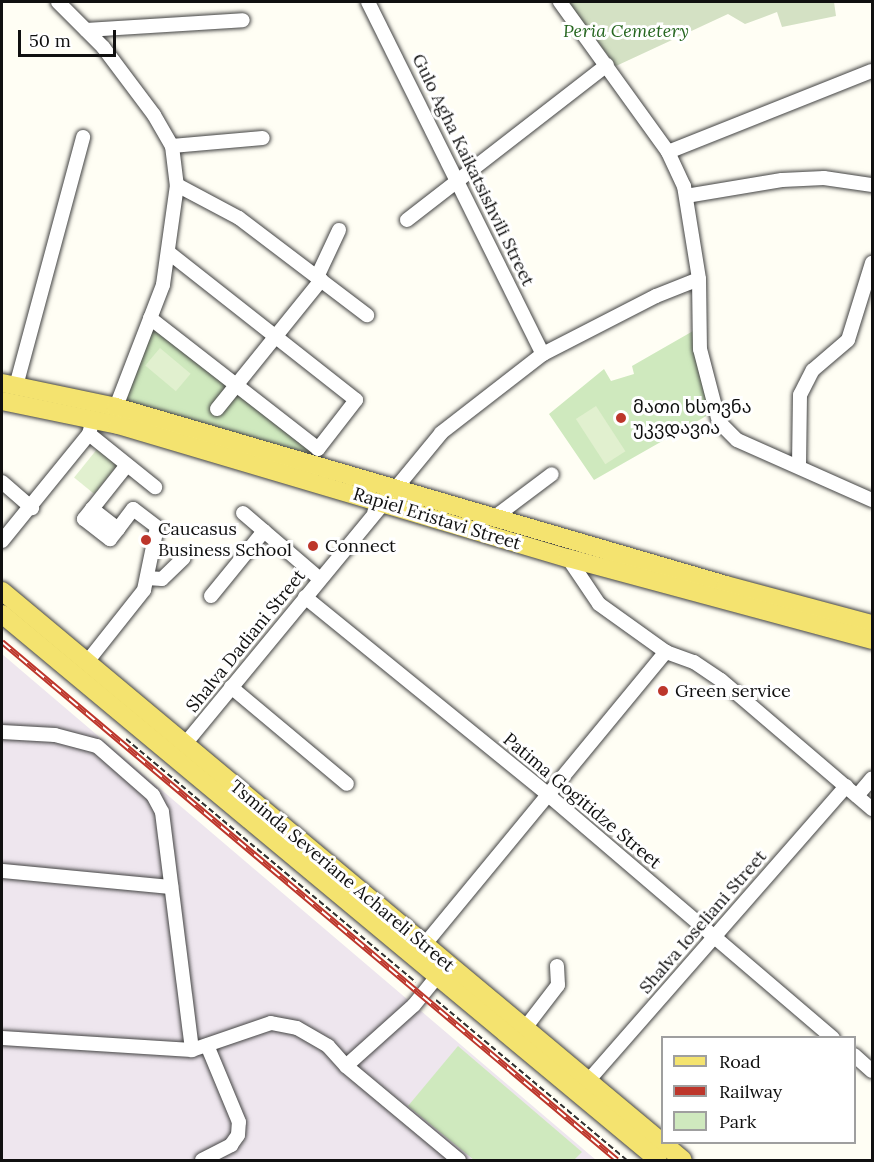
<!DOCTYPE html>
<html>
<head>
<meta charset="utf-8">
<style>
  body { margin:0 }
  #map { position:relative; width:874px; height:1162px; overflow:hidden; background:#fffef4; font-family:Lora,"Noto Sans Georgian",serif }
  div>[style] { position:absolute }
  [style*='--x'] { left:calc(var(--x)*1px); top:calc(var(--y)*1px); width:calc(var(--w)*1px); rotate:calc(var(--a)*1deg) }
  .industrial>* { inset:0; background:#eee6ee }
  .green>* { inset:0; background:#cfe9be }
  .cemetery>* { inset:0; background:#d4e1c4 }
  .pitch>* { inset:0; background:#e1f0cf; transform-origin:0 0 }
  .path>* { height:2px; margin-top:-1px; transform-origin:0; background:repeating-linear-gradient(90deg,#323232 0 6px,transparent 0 9px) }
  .roads { filter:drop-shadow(0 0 2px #434343) drop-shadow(0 0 2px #434343) }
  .minor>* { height:14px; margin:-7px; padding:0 7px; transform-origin:7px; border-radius:7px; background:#fff }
  .major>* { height:18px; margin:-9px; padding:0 9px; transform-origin:9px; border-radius:9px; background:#f4e36f }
  .rail>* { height:6px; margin-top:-3px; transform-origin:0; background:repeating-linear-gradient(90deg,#fff 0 11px,#bd362b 0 22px); box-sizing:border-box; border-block:2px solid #bd362b }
  .dots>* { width:16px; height:16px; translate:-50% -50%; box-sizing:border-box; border:3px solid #fff; border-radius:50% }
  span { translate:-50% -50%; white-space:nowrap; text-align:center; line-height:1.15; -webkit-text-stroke:6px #fff; paint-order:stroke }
  .park-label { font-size:18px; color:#276721; font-style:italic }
  .street-label { font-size:18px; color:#101010 }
  .poi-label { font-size:18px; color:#101010 }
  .left { translate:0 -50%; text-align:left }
  .frame { position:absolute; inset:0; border:3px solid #101010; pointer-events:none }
  .legend { position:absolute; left:661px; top:1036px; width:195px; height:108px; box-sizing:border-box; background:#fff; border:2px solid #9f9f9f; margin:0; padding:8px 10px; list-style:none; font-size:18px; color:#101010 }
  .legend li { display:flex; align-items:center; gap:12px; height:30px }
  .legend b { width:30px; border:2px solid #9f9f9f }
  .scale { position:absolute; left:18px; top:30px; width:98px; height:27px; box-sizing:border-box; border:3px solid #101010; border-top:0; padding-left:8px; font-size:18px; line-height:21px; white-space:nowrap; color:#101010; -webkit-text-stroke:4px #fff; paint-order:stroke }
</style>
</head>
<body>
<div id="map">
  <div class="industrial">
    <div style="clip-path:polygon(2px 654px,414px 1005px,596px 1160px,2px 1160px)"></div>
  </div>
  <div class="green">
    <div style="clip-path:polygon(150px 318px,318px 449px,319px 465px,116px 407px)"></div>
    <div style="clip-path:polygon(700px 327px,715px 411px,594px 480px,549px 414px,604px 369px,611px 381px,634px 374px,632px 366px)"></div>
    <div style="clip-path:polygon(458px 1046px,582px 1152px,574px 1160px,474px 1160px,408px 1106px)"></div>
  </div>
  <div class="cemetery">
    <div style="clip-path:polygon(568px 2px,834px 2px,836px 16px,782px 27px,777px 12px,745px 24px,728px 14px,616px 66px)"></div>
  </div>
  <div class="pitch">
    <div style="left:160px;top:348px;width:40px;height:23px;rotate:40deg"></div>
    <div style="left:596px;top:406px;width:54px;height:24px;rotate:57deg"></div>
    <div style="left:98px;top:448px;width:26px;height:38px;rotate:39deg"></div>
  </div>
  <div class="path">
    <div style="--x:126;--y:739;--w:378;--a:40"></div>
    <div style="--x:436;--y:1000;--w:249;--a:40"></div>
  </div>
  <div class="roads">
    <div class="minor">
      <div style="--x:58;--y:2;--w:64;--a:45"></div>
      <div style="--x:103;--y:47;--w:85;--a:53.1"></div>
      <div style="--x:154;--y:115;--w:36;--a:60"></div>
      <div style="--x:172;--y:146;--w:39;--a:83"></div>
      <div style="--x:177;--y:185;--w:101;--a:98"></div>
      <div style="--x:163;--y:285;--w:131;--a:111.1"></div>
      <div style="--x:368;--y:2;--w:393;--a:63.6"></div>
      <div style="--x:560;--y:2;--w:185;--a:54.2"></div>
      <div style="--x:668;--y:152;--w:38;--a:65"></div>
      <div style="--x:684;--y:186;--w:94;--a:80.8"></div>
      <div style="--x:699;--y:279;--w:70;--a:89.2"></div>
      <div style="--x:700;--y:349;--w:75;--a:75.4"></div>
      <div style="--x:719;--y:422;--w:25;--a:45"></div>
      <div style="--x:737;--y:440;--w:148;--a:24"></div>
      <div style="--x:86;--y:30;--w:157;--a:-3.6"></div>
      <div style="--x:172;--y:146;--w:91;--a:-5"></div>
      <div style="--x:668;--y:152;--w:219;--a:-21.7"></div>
      <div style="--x:177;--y:185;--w:70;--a:28"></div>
      <div style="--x:239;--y:218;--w:161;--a:37.2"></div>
      <div style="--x:686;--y:196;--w:97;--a:-9.5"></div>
      <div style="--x:782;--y:180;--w:42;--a:-2.7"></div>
      <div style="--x:824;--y:178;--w:49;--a:8.3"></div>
      <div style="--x:407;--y:220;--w:253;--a:-37.8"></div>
      <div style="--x:317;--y:277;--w:52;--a:-64.9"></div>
      <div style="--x:150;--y:318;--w:213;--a:37.9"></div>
      <div style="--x:318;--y:449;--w:62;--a:-52.2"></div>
      <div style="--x:356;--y:400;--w:238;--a:-141.8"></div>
      <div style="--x:16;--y:386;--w:258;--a:-74.9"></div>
      <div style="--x:217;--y:409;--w:166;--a:-51.1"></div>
      <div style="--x:89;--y:434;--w:85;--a:38.8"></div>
      <div style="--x:799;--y:466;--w:71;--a:-89.2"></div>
      <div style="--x:800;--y:395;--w:28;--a:-63"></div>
      <div style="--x:813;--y:370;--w:46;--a:-40.6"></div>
      <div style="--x:848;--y:340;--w:81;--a:-72.7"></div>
      <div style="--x:2;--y:482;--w:40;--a:41"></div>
      <div style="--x:92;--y:509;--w:13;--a:129"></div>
      <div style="--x:84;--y:519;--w:33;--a:38"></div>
      <div style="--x:110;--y:539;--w:13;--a:-51"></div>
      <div style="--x:243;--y:513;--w:101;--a:40.6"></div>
      <div style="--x:495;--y:517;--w:71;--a:-37"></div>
      <div style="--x:2;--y:541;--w:138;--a:-50.9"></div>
      <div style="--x:89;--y:434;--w:16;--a:-75"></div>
      <div style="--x:568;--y:558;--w:55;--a:56"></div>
      <div style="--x:599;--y:604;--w:82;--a:35.6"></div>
      <div style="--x:666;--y:652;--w:30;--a:20"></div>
      <div style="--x:694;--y:662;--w:32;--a:34"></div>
      <div style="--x:721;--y:680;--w:199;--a:40.5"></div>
      <div style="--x:147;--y:578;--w:15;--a:4"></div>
      <div style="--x:162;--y:579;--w:30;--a:-44"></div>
      <div style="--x:211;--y:596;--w:84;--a:-50.8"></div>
      <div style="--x:305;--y:597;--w:312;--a:39.1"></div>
      <div style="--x:547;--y:794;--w:376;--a:40.5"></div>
      <div style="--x:87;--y:662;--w:92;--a:-51.6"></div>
      <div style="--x:144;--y:590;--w:64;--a:-78.3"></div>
      <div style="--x:157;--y:527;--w:30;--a:-143"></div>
      <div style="--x:133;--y:509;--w:25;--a:127"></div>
      <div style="--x:118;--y:529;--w:33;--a:-142"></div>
      <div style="--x:92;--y:509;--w:56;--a:-51.5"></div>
      <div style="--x:231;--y:687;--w:151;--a:39.9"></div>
      <div style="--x:2;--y:732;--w:53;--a:3.2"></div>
      <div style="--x:55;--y:735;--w:43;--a:14.7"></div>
      <div style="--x:97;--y:746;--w:74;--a:41.2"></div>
      <div style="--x:153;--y:795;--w:19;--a:62"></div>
      <div style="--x:162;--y:812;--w:240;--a:82.8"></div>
      <div style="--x:185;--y:744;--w:403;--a:-50.5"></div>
      <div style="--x:441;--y:433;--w:129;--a:-37.8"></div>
      <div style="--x:543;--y:354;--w:127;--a:-27.2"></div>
      <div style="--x:656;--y:296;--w:46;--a:-21.6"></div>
      <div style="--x:857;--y:796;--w:23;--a:-50"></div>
      <div style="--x:2;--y:871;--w:170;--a:5.4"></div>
      <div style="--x:425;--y:944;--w:379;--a:-50.5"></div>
      <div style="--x:525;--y:1028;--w:54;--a:-52.5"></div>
      <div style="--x:558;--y:985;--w:19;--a:-93"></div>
      <div style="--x:2;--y:1038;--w:190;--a:3.6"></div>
      <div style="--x:192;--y:1050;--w:83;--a:-18.9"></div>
      <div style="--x:271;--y:1023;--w:26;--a:11"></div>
      <div style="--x:297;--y:1028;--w:36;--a:30"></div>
      <div style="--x:328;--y:1046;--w:27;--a:48"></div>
      <div style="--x:346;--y:1066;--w:147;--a:39.8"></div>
      <div style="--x:854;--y:1055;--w:24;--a:42"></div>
      <div style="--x:346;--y:1066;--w:91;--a:-41.9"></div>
      <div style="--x:414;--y:1005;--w:36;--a:-51"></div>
      <div style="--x:588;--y:1081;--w:392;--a:-48.8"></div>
      <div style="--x:202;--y:1160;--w:33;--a:-27"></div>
      <div style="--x:231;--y:1145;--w:12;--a:-55"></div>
      <div style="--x:238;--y:1135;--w:13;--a:-86"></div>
      <div style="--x:239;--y:1122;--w:83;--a:-112.6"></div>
    </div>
    <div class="major">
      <div style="--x:2;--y:383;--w:116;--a:11.9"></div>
      <div style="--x:116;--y:407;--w:635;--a:16.27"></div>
      <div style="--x:726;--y:585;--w:151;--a:15"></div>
      <div style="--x:2;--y:401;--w:118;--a:11.7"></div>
      <div style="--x:118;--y:425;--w:469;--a:16.5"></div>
      <div style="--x:568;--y:558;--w:315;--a:15.1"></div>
      <div style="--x:2;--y:591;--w:887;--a:39.88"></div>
      <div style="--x:2;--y:614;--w:853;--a:39.77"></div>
    </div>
  </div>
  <div class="rail">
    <div style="--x:2;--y:642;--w:804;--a:40.11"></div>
  </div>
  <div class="dots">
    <div style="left:621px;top:418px;background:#bd362b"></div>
    <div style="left:146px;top:540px;background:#bd362b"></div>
    <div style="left:313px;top:546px;background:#bd362b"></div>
    <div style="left:663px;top:691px;background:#bd362b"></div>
  </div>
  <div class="park-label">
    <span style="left:626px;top:31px">Peria Cemetery</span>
  </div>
  <div class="street-label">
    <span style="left:473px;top:170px;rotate:64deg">Gulo Agha Kaikatsishvili Street</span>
    <span style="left:437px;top:519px;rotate:17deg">Rapiel Eristavi Street</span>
    <span style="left:246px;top:641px;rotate:-51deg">Shalva Dadiani Street</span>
    <span style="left:582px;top:801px;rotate:40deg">Patima Gogitidze Street</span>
    <span style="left:342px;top:876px;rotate:40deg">Tsminda Severiane Achareli Street</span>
    <span style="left:703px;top:922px;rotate:-49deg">Shalva Ioseliani Street</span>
  </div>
  <div class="poi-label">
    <span class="left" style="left:633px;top:418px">მათი ხსოვნა<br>უკვდავია</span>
    <span class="left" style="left:158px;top:540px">Caucasus<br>Business School</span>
    <span class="left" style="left:325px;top:546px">Connect</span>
    <span class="left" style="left:675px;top:691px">Green service</span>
  </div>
  <div class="frame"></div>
  <ul class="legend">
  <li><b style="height:8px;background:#f4e36f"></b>Road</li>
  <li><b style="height:8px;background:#bd362b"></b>Railway</li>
  <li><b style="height:16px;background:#cfe9be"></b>Park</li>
  </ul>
  <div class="scale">50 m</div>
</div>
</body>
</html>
